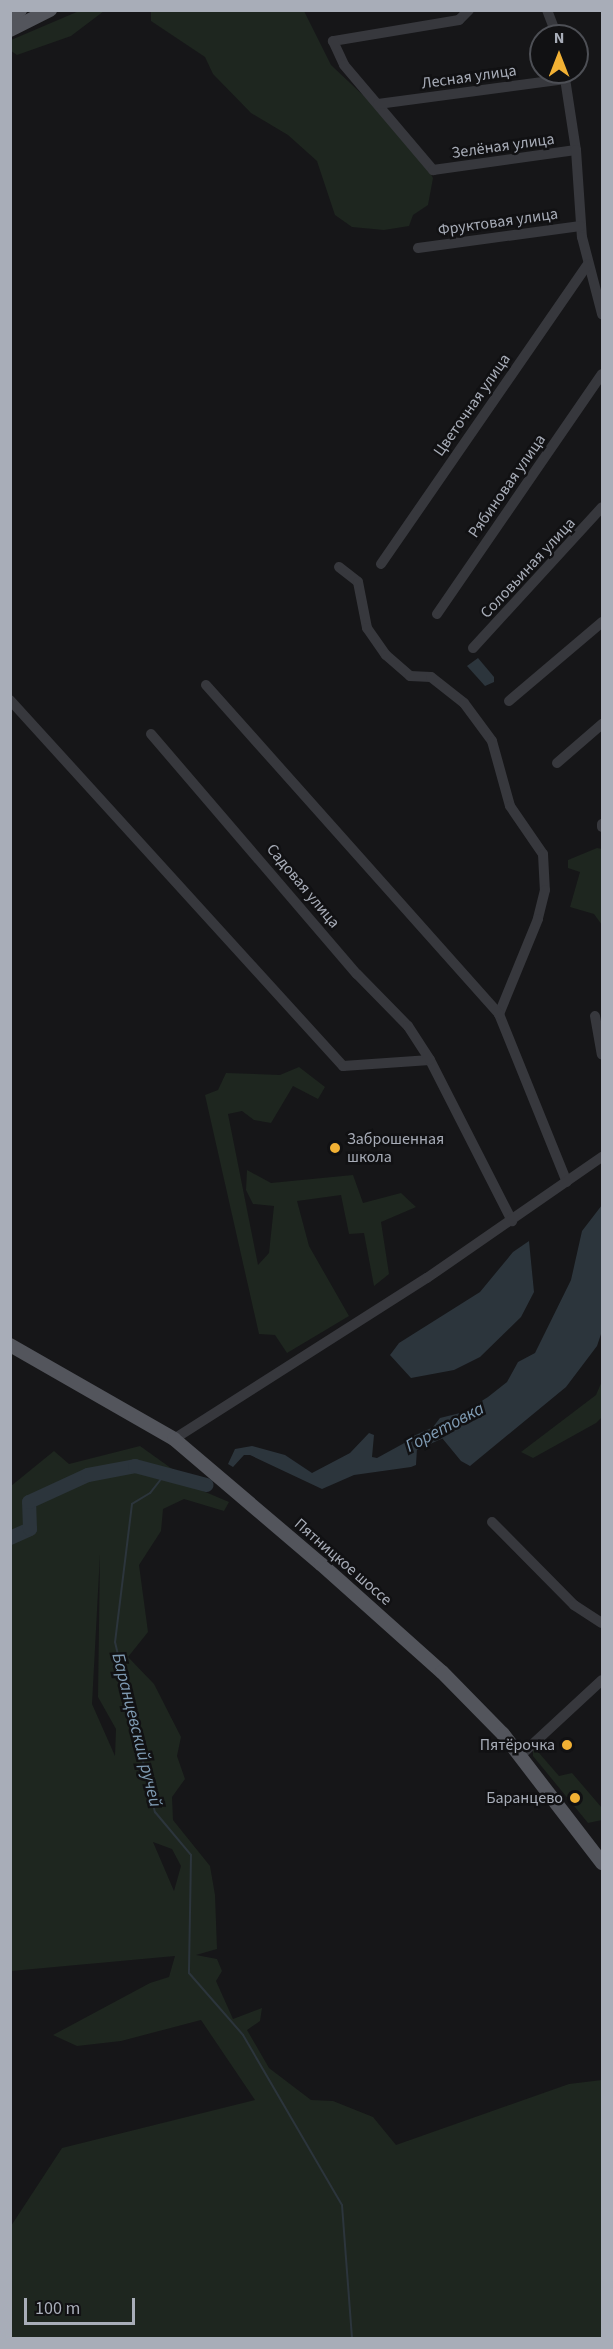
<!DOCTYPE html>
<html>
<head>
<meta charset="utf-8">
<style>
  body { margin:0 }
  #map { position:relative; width:613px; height:2349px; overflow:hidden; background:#161618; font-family:"Source Sans 3",sans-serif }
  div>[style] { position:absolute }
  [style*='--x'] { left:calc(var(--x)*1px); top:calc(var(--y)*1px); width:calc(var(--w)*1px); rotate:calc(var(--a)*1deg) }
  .green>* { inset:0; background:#1e261f }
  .water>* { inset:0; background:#2c353c }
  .stream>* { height:2px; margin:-1px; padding:0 1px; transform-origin:1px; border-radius:1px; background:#2c353c }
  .river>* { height:14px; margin:-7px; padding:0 7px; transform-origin:7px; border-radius:7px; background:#2c353c }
  .minor>* { height:10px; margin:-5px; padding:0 5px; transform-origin:5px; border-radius:5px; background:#37383d }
  .major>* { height:14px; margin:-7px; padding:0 7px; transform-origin:7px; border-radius:7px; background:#53555c }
  .dots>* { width:16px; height:16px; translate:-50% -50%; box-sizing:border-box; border:3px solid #111113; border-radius:50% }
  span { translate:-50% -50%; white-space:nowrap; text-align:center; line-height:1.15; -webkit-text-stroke:5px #111113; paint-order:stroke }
  .street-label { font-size:16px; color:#a8adb8 }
  .poi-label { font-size:16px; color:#a8adb8 }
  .left { translate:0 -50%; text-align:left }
  .right { translate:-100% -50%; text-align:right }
  .water-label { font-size:18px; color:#7f9bb3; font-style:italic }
  .frame { position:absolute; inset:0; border:12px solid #a8adb8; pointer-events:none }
  .north { position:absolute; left:529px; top:24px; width:60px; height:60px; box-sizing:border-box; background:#111113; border:2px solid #4d4f55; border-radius:50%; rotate:0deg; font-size:16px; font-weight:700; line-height:24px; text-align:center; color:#a8adb8 }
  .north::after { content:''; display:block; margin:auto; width:21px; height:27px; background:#f2b134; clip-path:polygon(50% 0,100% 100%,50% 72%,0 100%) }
  .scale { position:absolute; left:24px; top:2298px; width:111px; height:27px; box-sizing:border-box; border:3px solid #a8adb8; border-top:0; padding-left:8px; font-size:18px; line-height:21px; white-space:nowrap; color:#a8adb8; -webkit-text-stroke:4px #111113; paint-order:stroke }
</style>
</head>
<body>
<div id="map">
  <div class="green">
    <div style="clip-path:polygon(79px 11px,104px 11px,71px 36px,17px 55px,11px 51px,11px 40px)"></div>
    <div style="clip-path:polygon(151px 11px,304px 11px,331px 65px,401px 131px,424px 161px,433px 178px,428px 205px,413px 215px,409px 226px,384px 230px,352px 227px,335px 215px,317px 161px,288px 135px,251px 113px,213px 74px,205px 57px,151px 21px)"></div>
    <div style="clip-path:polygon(597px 848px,602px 849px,602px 925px,594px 914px,570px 907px,580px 872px,568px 868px,568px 860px)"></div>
    <div style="clip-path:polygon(299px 1067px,325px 1087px,318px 1099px,293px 1086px,271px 1123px,254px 1120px,242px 1111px,228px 1114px,258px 1265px,269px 1253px,274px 1206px,253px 1204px,246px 1190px,247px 1170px,271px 1183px,353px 1175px,363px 1203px,401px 1193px,416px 1207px,381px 1222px,389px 1274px,374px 1286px,364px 1233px,349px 1234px,341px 1195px,297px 1201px,309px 1246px,349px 1316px,287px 1353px,275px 1335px,259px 1334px,205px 1095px,218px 1090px,226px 1073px,280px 1075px)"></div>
    <div style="clip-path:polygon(602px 1381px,602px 1417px,596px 1423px,533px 1458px,521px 1452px,596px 1395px)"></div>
    <div style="clip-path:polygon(evenodd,140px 1446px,203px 1491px,229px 1502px,224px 1511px,184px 1499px,163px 1509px,161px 1531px,139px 1565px,148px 1632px,128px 1657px,154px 1684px,181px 1737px,177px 1756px,185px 1779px,172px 1797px,173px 1820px,210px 1866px,215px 1895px,217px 1949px,196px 1955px,217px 1959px,222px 1971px,216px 1981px,233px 2019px,262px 2008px,260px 2021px,247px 2030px,269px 2068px,311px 2100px,333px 2101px,373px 2117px,396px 2145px,569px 2084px,602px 2080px,602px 2338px,11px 2338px,11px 2226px,62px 2148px,255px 2100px,201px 2020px,121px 2041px,77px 2046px,53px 2035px,150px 1983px,169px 1977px,175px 1956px,11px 1971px,11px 1486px,54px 1451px,69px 1464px,140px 1446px,100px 1554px,98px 1697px,116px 1729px,115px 1756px,92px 1704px,100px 1554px,140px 1446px,153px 1842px,172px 1849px,181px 1866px,174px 1891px,153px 1842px)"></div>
    <div style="clip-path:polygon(533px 1746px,559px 1776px,572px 1773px,602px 1808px,602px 1820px,588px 1823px,533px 1756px)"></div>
  </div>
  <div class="water">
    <div style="clip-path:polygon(478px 658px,494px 677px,494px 682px,485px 686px,467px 666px)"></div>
    <div style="clip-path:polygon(602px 1205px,602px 1331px,597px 1346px,566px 1387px,470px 1466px,461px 1461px,433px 1427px,440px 1418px,464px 1412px,488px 1397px,507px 1382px,518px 1362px,535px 1353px,571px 1280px,582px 1231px)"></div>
    <div style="clip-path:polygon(529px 1241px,534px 1292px,521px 1317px,480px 1357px,454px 1370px,411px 1378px,390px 1355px,399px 1343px,480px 1292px,513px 1252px)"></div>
    <div style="clip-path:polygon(369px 1433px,374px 1435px,372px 1457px,377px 1458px,408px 1441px,431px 1438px,417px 1448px,416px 1465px,411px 1467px,354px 1475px,322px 1489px,250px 1455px,244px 1455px,233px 1467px,228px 1464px,235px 1449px,252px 1446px,285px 1455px,312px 1473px,350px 1453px)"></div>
  </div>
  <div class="stream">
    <div style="--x:165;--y:1474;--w:24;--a:128"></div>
    <div style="--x:150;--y:1493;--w:21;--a:149"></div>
    <div style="--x:132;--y:1504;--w:139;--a:97"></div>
    <div style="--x:115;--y:1642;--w:175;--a:76.8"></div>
    <div style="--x:155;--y:1812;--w:56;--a:50.1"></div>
    <div style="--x:191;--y:1855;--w:118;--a:91"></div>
    <div style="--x:189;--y:1973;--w:82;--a:48.9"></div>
    <div style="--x:243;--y:2035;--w:197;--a:59.8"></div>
    <div style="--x:342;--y:2205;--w:133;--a:85.7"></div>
  </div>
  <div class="river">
    <div style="--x:413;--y:1444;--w:44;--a:-24.2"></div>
    <div style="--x:10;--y:1538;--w:22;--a:-24"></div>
    <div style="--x:30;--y:1529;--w:27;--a:-92"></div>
    <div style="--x:29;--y:1502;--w:65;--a:-24.6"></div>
    <div style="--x:88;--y:1475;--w:48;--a:-10.8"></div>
    <div style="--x:135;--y:1466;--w:74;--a:14.8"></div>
  </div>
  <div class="minor">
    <div style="--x:469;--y:10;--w:14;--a:135"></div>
    <div style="--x:459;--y:20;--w:128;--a:170.5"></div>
    <div style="--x:333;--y:41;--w:26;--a:65"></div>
    <div style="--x:344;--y:65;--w:138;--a:49.7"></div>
    <div style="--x:433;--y:170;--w:144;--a:-8"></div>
    <div style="--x:547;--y:10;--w:28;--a:69"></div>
    <div style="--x:564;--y:72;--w:79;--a:81.3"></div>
    <div style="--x:576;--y:150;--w:87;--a:86.1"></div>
    <div style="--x:582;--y:237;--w:80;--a:75.4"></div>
    <div style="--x:378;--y:104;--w:189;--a:-7.6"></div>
    <div style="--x:418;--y:248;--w:164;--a:-7.7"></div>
    <div style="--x:381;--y:564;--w:364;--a:-55.4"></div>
    <div style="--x:339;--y:567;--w:24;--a:38"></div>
    <div style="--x:358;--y:582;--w:47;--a:78.9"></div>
    <div style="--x:367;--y:628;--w:33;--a:55"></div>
    <div style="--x:386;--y:655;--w:32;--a:41"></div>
    <div style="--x:410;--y:676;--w:21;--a:3"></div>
    <div style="--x:431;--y:677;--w:42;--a:38.2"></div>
    <div style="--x:464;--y:703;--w:47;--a:53.6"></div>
    <div style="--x:492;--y:741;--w:67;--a:74.5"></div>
    <div style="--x:510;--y:806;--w:58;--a:55.5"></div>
    <div style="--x:543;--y:854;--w:36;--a:87"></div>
    <div style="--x:545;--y:890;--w:30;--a:104"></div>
    <div style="--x:538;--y:919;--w:103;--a:112.3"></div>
    <div style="--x:499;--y:1014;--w:181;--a:68"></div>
    <div style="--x:437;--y:614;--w:291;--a:-55.5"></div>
    <div style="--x:473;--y:648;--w:191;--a:-47.5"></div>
    <div style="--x:206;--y:685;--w:441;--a:48.3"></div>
    <div style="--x:10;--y:700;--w:495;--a:47.7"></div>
    <div style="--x:343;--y:1066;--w:87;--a:-3.9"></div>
    <div style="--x:430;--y:1060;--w:181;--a:63"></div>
    <div style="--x:509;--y:701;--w:122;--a:-40.3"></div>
    <div style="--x:151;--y:734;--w:316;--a:49.4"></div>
    <div style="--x:357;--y:974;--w:73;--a:45.6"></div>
    <div style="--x:408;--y:1026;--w:40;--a:57.1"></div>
    <div style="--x:557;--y:763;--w:60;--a:-40.9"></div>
    <div style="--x:602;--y:824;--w:3;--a:90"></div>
    <div style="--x:595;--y:1016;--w:39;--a:80"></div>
    <div style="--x:174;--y:1439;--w:300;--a:-32.5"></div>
    <div style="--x:427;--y:1278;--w:213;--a:-34.7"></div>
    <div style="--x:492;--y:1522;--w:117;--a:45.3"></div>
    <div style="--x:574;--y:1605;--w:33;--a:33"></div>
    <div style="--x:521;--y:1755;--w:110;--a:-42.8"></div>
  </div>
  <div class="major">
    <div style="--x:10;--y:16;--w:12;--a:-31"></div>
    <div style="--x:10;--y:30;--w:45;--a:-26.6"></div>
    <div style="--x:10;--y:1345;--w:189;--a:29.8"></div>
    <div style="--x:174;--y:1439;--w:193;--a:40.4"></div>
    <div style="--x:321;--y:1564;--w:162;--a:41.8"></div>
    <div style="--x:442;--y:1672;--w:87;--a:45.5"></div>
    <div style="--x:503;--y:1734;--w:163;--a:52.5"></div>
  </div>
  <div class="dots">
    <div style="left:335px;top:1148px;background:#f2b134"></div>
    <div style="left:567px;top:1745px;background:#f2b134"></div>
    <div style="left:575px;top:1798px;background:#f2b134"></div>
  </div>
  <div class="street-label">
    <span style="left:469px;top:77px;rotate:-8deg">Лесная улица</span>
    <span style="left:503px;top:146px;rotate:-8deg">Зелёная улица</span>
    <span style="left:498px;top:222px;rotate:-8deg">Фруктовая улица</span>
    <span style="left:472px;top:405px;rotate:-55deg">Цветочная улица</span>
    <span style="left:507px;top:486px;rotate:-55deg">Рябиновая улица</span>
    <span style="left:528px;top:568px;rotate:-47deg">Соловьиная улица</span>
    <span style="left:303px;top:886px;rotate:50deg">Садовая улица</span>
    <span style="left:343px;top:1562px;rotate:41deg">Пятницкое шоссе</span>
  </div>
  <div class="poi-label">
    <span class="left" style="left:347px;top:1148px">Заброшенная<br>школа</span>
    <span class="right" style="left:555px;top:1745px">Пятёрочка</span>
    <span class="right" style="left:563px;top:1798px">Баранцево</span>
  </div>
  <div class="water-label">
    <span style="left:445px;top:1428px;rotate:-28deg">Горетовка</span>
    <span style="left:136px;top:1730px;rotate:76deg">Баранцевский ручей</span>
  </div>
  <div class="frame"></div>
  <div class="north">N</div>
  <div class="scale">100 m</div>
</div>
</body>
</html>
